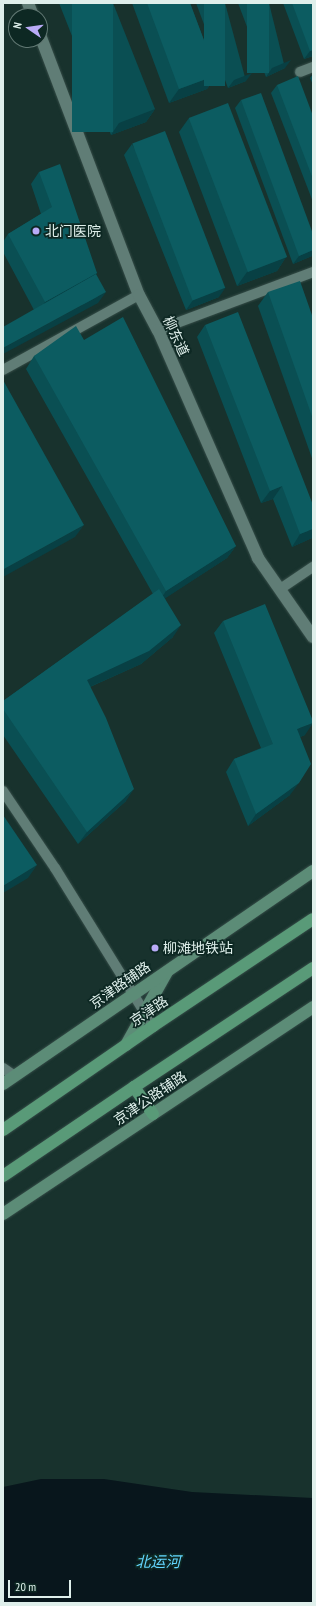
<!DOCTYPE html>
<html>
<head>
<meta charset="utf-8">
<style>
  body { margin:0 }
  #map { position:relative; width:316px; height:1606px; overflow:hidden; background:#18322d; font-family:"PT Sans Narrow","Noto Sans SC",sans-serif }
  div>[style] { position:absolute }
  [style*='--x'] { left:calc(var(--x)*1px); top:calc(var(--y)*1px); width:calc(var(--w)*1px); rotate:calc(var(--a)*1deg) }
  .water>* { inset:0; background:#08161c }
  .roads { filter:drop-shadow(0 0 1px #364d48) drop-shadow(0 0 1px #364d48) }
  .lane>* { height:10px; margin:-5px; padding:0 5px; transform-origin:5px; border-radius:5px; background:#607d76 }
  .street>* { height:12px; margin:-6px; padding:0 6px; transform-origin:6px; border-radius:6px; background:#607d76 }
  .secondary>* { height:12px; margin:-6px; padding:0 6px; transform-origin:6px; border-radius:6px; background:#5c8c77 }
  .primary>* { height:12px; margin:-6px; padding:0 6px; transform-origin:6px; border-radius:6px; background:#599a78 }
  .wall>* { inset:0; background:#0a4f53 }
  .shaded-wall>* { inset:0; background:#084044 }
  .building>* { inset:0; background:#0c5c61; transform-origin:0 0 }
  .dots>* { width:11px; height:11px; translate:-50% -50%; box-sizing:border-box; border:2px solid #0d2823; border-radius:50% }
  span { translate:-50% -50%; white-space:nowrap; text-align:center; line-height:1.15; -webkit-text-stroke:3.5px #0d2823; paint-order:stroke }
  .poi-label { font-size:14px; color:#dfefeb }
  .left { translate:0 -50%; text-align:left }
  .street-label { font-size:14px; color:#dfefeb }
  .water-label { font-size:15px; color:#63d6fe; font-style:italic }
  .frame { position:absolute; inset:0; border:4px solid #dfefeb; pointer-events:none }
  .north { position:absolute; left:8px; top:8px; width:40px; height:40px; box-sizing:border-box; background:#0d2823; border:1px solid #617873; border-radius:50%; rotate:283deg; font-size:11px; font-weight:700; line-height:16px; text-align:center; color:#dfefeb }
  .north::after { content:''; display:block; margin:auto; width:14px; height:18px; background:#b9abf7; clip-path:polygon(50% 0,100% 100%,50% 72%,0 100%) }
  .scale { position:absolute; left:8px; top:1580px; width:63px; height:18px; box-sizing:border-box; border:2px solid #dfefeb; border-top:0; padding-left:5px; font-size:12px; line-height:14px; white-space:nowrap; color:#dfefeb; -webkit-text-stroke:3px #0d2823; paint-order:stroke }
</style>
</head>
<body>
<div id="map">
  <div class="water">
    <div style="clip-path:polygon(41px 1479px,104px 1479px,192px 1492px,313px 1498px,313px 1603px,3px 1603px,3px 1487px)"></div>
  </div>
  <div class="roads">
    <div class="lane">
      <div style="--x:300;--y:72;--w:14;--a:-21"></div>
      <div style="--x:158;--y:330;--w:165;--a:-20.5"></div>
      <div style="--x:3;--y:370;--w:155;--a:-28.9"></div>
      <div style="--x:280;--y:589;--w:40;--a:-34"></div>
      <div style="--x:3;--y:791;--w:93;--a:56"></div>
      <div style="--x:55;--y:868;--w:186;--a:58.2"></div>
      <div style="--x:3;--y:1068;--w:14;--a:34"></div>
    </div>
    <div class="street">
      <div style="--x:28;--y:3;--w:14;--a:69"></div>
      <div style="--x:40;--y:35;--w:278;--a:69.2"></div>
      <div style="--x:139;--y:295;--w:40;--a:62"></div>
      <div style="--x:158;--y:330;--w:249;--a:66.3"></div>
      <div style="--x:258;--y:558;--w:96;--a:55.2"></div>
    </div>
    <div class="secondary">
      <div style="--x:126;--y:1045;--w:84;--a:-60.7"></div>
      <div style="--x:3;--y:1084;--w:376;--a:-34.5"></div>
      <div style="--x:3;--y:1214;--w:373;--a:-33.7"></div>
    </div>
    <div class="primary">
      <div style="--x:134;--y:1087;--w:33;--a:55"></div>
      <div style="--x:3;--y:1130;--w:183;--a:-34.7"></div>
      <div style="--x:153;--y:1026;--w:192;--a:-33.8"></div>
      <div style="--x:3;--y:1176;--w:158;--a:-34.2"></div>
      <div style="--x:134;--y:1087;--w:215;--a:-33.6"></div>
    </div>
  </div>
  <div class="wall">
    <div style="clip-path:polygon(59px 3px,113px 3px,155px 109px,146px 122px,111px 135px)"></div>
    <div style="clip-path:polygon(132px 3px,190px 3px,217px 75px,207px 89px,169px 103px)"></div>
    <div style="clip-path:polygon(196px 3px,225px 3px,246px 81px,228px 88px)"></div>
    <div style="clip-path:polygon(238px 3px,269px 3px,285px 68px,266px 77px)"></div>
    <div style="clip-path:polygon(283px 3px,313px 3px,313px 56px,304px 59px)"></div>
    <div style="clip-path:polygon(313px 74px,313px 85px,310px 78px)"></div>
    <div style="clip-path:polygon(277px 85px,313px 116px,313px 202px,271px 93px)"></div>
    <div style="clip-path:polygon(241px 100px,313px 234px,313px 255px,312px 256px,293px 264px,235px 108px)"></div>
    <div style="clip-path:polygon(189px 118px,286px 257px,277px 271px,237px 286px,179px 132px)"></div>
    <div style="clip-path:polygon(132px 144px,219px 297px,186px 310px,124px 155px)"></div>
    <div style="clip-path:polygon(39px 172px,97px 273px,96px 274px,98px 303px,34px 310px,3px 252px,3px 242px,8px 234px,41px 214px,31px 184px)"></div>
    <div style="clip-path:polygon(268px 292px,313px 318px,313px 461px,258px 306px)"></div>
    <div style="clip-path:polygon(205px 325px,312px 538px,292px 547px,273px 499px,261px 503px,197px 337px)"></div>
    <div style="clip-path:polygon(84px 340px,236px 546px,227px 558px,165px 598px,173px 637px,141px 664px,90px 687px,126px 801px,78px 844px,3px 735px,3px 701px,153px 594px,26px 369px,34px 356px)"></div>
    <div style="clip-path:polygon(223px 621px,305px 735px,300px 737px,290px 795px,248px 826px,226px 772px,234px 759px,261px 748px,214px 633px)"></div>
  </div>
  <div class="shaded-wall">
    <div style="clip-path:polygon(313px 50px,313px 56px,304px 59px,310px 51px)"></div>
    <div style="clip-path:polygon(291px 60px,285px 68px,266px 77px,272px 68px)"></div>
    <div style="clip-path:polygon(252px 73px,246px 81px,228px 88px,234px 80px)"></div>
    <div style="clip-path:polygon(217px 75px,207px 89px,169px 103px,179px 89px)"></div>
    <div style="clip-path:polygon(155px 109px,146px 122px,111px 135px,119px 123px)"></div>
    <div style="clip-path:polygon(313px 250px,313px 255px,312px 256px,293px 264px,299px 256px)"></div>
    <div style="clip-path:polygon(286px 257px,277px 271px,237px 286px,247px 272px)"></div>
    <div style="clip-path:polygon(97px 273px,89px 285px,37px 315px,45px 302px)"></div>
    <div style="clip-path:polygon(226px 287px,219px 297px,186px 310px,193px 300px)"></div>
    <div style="clip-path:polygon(106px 292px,98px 303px,3px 354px,3px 348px)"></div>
    <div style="clip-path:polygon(282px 486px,273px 499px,261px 503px,270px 491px)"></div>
    <div style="clip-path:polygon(84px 525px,75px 537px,3px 577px,3px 570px,4px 569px)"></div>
    <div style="clip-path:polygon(313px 529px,312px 538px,292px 547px,300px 534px)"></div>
    <div style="clip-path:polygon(236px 546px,227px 558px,158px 603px,166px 591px)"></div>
    <div style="clip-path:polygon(181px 625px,173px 637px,141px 664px,78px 692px,87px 680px)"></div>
    <div style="clip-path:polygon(313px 723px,305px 735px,288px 742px,297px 729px)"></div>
    <div style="clip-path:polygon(299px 783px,290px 795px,248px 826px,256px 814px)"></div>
    <div style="clip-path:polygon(134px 789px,126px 801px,78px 844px,87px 832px)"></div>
    <div style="clip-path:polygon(37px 865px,28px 878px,3px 893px,3px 886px)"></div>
  </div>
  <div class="building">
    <div style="left:72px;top:3px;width:41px;height:129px"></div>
    <div style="clip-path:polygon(147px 3px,190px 3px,217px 75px,179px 89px)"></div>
    <div style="left:204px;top:3px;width:21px;height:83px"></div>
    <div style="left:247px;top:3px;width:22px;height:70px"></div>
    <div style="clip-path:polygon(292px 3px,313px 3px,313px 50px,310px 51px)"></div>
    <div style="clip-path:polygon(298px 76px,313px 116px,313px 179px,277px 85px)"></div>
    <div style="clip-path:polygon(261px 93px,313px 234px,313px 250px,299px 256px,241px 100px)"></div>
    <div style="left:228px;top:103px;width:165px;height:42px;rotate:69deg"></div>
    <div style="left:165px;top:131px;width:168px;height:35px;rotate:69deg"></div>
    <div style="clip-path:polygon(60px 164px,97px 273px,45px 302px,8px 234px,52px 207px,39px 172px)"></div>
    <div style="clip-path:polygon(96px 274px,106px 292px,3px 348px,3px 327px)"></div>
    <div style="clip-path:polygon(300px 281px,313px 318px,313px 419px,268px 292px)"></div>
    <div style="clip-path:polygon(238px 312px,313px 505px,313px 529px,300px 534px,282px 486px,270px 491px,205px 325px)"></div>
    <div style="clip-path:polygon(123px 317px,236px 546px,166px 591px,34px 356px,76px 326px,84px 340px)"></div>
    <div style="clip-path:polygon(3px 380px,84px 525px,4px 569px,3px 566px)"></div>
    <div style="clip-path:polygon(159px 589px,181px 625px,149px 651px,87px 680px,106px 718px,134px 789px,87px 832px,3px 709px,3px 701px)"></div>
    <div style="clip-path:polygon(265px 604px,313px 721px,313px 723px,297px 729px,311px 764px,299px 783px,256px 814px,234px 759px,273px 744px,223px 621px)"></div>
    <div style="clip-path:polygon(3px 815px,37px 865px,3px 886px)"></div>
  </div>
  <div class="dots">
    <div style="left:36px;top:231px;background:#b9abf7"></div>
    <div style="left:155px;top:948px;background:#b9abf7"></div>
  </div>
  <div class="poi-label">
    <span class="left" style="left:45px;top:231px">北门医院</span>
    <span class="left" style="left:163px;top:948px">柳滩地铁站</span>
  </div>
  <div class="street-label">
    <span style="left:176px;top:336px;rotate:65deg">柳东道</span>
    <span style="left:120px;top:985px;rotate:-35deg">京津路辅路</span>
    <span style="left:149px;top:1011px;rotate:-34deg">京津路</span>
    <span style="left:150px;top:1098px;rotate:-34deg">京津公路辅路</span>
  </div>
  <div class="water-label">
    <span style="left:158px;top:1562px">北运河</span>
  </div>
  <div class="frame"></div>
  <div class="north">N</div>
  <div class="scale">20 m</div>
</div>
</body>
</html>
